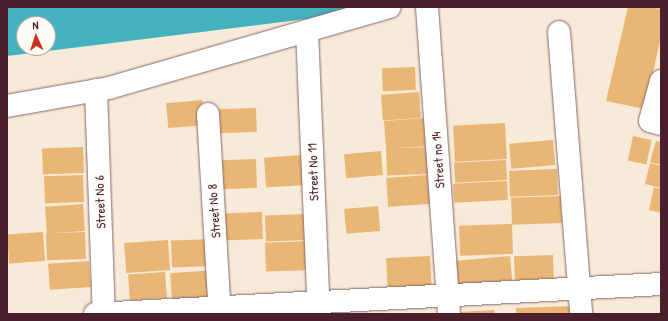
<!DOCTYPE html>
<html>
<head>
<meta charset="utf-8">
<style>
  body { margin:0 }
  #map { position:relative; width:668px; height:321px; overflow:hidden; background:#f8ead9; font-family:"Patrick Hand",sans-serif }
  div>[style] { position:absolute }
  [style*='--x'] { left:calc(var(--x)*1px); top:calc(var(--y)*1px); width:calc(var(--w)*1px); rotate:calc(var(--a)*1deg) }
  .water>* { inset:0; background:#43b2be }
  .building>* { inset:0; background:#e9b675; transform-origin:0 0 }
  .roads { filter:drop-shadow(0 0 1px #876668) drop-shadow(0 0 1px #876668) }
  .street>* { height:22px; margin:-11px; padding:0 11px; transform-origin:11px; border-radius:11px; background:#fff }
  span { translate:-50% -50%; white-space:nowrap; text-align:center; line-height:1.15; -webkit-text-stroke:3.5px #fdfcf7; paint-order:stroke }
  .street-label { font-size:13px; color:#4a1f2b }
  .frame { position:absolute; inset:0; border:8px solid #4a1f2b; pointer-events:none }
  .north { position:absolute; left:16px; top:16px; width:40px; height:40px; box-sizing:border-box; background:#fdfcf7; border:1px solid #b5a4a5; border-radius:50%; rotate:357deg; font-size:11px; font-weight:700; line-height:16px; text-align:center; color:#4a1f2b }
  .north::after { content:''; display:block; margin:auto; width:14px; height:18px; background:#c8321e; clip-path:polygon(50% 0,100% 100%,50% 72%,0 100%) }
</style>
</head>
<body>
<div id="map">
  <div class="water">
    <div style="clip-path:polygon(evenodd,7px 7px,403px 7px,7px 56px,7px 7px,24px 24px,48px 24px,48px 48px,24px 48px,24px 24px)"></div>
  </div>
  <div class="building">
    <div style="clip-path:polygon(628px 7px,650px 7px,661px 9px,661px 36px,645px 109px,606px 101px)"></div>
    <div style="left:415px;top:67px;width:23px;height:33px;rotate:88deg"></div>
    <div style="left:419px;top:92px;width:26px;height:38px;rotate:86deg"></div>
    <div style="left:202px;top:100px;width:25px;height:36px;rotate:85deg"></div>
    <div style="left:256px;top:108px;width:24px;height:37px;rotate:88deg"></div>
    <div style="left:426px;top:118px;width:28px;height:42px;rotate:86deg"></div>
    <div style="left:505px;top:123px;width:36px;height:52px;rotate:87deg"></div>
    <div style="left:633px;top:136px;width:19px;height:25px;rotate:12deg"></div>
    <div style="left:553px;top:140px;width:25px;height:44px;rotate:85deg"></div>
    <div style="clip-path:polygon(656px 141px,661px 142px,661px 165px,650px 162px)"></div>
    <div style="left:83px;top:147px;width:26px;height:41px;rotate:88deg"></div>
    <div style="left:427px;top:147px;width:27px;height:41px;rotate:88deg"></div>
    <div style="left:381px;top:151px;width:24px;height:37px;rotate:85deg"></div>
    <div style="left:302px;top:155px;width:30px;height:38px;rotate:86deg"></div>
    <div style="left:256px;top:159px;width:29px;height:36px;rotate:88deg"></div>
    <div style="left:506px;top:160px;width:20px;height:52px;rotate:87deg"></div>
    <div style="clip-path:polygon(650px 163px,661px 166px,661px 188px,645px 184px)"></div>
    <div style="left:557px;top:169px;width:26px;height:48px;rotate:88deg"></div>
    <div style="left:83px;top:175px;width:27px;height:39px;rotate:88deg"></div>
    <div style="left:428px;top:175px;width:29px;height:42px;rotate:86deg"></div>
    <div style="left:507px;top:181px;width:19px;height:54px;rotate:87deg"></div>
    <div style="clip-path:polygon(654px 187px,661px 189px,661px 213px,649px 210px)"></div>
    <div style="left:561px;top:196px;width:27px;height:50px;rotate:88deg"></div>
    <div style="left:83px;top:204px;width:27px;height:38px;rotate:86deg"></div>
    <div style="left:378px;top:206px;width:25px;height:34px;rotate:85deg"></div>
    <div style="left:262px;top:212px;width:27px;height:41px;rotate:88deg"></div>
    <div style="left:307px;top:214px;width:26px;height:42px;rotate:88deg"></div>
    <div style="left:512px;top:224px;width:30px;height:53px;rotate:88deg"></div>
    <div style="left:43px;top:232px;width:29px;height:36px;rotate:86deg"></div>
    <div style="left:85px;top:232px;width:27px;height:39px;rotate:88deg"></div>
    <div style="left:214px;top:239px;width:27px;height:43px;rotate:88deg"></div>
    <div style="left:168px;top:240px;width:30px;height:44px;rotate:86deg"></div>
    <div style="left:312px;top:241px;width:29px;height:47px;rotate:88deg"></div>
    <div style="left:553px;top:255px;width:24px;height:39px;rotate:88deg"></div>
    <div style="left:430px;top:256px;width:33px;height:44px;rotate:87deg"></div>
    <div style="left:510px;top:256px;width:25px;height:55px;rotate:85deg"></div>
    <div style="left:89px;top:261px;width:26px;height:41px;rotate:86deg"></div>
    <div style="left:216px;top:270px;width:27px;height:46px;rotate:86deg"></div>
    <div style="left:165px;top:272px;width:26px;height:37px;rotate:86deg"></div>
    <div style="clip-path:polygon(571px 306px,572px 314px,516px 314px,516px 308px)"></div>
    <div style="clip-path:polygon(494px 310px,495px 314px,460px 314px,460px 312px)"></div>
  </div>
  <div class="roads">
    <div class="street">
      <div style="--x:427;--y:7;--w:308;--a:85.9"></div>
      <div style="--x:307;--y:31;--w:283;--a:87.6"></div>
      <div style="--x:559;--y:32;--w:283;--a:85.5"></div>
      <div style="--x:661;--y:81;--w:41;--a:105.4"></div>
      <div style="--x:650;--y:121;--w:11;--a:15"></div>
      <div style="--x:96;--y:90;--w:224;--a:88"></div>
      <div style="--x:7;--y:106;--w:104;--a:-10"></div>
      <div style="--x:109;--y:88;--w:292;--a:-16.1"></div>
      <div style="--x:208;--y:114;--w:200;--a:86.6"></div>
      <div style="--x:95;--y:314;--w:567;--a:-3.03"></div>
    </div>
  </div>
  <div class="street-label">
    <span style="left:438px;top:160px;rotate:-94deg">Street no 14</span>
    <span style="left:313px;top:172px;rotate:-92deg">Street No 11</span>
    <span style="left:100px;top:202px;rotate:-92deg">Street No 6</span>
    <span style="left:214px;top:211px;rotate:-94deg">Street No 8</span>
  </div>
  <div class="frame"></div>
  <div class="north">N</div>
</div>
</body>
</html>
